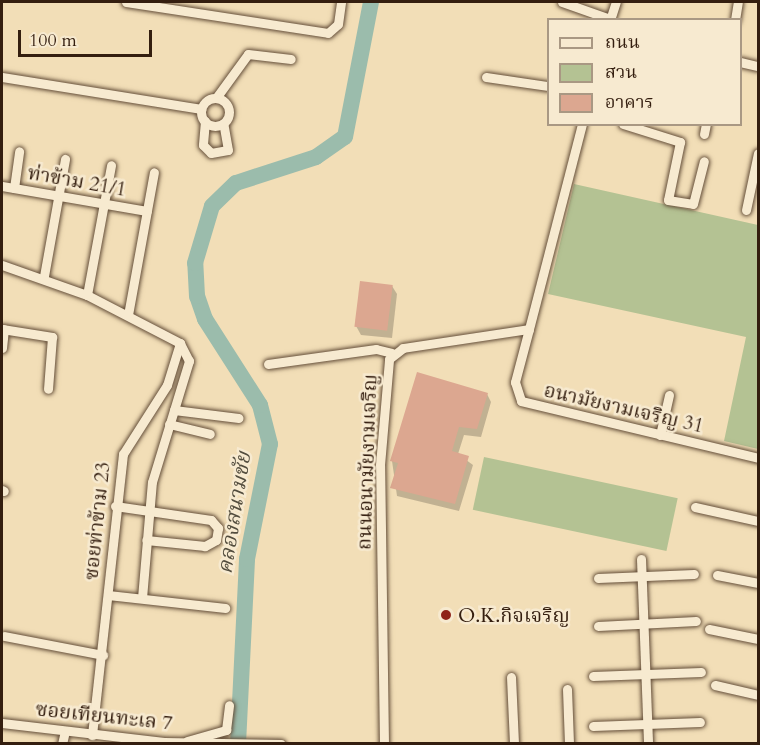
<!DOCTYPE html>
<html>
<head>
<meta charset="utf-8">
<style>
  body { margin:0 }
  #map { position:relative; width:760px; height:745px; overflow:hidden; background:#f2deb7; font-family:Cardo,"Noto Serif Thai",serif }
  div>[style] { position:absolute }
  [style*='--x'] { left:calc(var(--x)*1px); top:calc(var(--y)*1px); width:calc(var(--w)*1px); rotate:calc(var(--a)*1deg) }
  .green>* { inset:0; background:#b4c293; transform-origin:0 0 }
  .shadow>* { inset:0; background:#0003 }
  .river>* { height:16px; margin:-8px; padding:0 8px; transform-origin:8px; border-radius:8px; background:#9bbcac }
  .building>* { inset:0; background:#dca790; transform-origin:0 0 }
  .roads { filter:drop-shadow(0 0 2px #644e39) drop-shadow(0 0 2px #644e39) }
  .minor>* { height:9px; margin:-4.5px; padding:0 4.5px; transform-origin:4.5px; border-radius:4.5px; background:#f7ead0 }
  .minor>.ring { margin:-4.5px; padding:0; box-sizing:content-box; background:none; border:9px solid #f7ead0; border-radius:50% }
  .dots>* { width:16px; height:16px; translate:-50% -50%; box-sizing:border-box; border:3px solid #f7ead0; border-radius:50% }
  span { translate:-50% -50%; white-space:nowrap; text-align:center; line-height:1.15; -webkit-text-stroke:5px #f7ead0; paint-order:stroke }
  .street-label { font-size:20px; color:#341e0f }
  .poi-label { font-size:20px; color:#341e0f }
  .left { translate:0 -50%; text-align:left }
  .water-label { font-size:21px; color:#534d3e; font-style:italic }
  .frame { position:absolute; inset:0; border:3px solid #341e0f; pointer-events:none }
  .legend { position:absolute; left:547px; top:18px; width:195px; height:108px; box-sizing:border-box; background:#f7ead0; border:2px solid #a99883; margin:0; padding:8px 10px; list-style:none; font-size:18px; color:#341e0f }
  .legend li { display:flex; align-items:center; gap:12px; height:30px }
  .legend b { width:30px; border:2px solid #a99883 }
  .scale { position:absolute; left:18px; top:30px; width:134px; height:27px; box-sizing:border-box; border:3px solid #341e0f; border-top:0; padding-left:8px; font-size:18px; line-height:21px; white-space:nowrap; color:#341e0f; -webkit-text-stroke:4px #f7ead0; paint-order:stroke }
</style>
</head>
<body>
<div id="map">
  <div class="green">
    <div style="clip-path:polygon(574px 184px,758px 225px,758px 449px,724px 441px,746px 337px,548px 294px)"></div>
    <div style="left:484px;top:457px;width:198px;height:54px;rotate:12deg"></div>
  </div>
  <div class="shadow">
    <div style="clip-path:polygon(392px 286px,397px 294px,392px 338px,361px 335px,356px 326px)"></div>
    <div style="clip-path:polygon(487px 394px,491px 402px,481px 437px,464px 435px,458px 454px,473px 465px,459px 511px,397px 496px,392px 461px)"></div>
  </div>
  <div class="river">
    <div style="--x:238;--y:744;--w:185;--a:-87.2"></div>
    <div style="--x:247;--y:559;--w:117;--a:-78.7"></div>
    <div style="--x:270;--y:444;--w:40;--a:-104.4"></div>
    <div style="--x:260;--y:405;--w:102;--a:-122.6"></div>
    <div style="--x:205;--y:319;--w:24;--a:-109"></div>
    <div style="--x:197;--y:296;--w:33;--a:-93"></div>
    <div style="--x:195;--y:263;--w:59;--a:-73.4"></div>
    <div style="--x:212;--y:206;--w:33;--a:-44"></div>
    <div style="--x:236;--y:183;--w:84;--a:-18"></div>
    <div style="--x:316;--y:157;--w:35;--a:-35"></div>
    <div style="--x:345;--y:137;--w:137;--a:-79.1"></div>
  </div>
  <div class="building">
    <div style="left:360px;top:281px;width:33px;height:46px;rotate:7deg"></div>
    <div style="clip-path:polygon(417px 372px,488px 393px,477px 429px,459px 427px,452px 451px,469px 456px,455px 504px,390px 488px,398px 463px,390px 461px)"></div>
  </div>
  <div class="roads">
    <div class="minor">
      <div style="--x:126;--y:2;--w:204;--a:8.7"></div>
      <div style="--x:328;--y:33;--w:13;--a:-42"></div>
      <div style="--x:338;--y:24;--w:22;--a:-82"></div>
      <div style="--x:562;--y:2;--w:51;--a:19.5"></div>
      <div style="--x:610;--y:20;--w:19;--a:-72"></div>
      <div style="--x:735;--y:20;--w:18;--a:-81"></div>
      <div style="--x:740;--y:62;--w:18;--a:13"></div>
      <div style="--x:2;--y:77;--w:202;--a:9.1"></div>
      <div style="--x:486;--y:77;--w:63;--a:8.3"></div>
      <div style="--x:216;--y:98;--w:54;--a:-54"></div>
      <div style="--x:248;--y:54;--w:43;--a:6.6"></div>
      <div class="ring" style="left:201px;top:98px;width:19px;height:19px"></div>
      <div style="--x:205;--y:121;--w:24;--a:95"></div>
      <div style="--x:203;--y:145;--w:11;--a:45"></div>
      <div style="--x:211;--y:153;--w:17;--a:-10"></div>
      <div style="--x:228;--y:150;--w:27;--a:-100"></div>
      <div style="--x:623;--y:124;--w:60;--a:17.5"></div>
      <div style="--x:680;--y:142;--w:59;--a:101.7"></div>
      <div style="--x:668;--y:200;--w:25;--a:9"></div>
      <div style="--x:693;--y:204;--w:44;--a:-75.7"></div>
      <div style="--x:704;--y:134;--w:10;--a:-79"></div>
      <div style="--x:2;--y:186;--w:147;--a:9.8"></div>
      <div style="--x:14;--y:188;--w:37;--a:-82"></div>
      <div style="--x:746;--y:210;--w:58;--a:-78.1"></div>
      <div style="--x:2;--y:265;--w:90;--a:19.4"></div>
      <div style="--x:87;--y:295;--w:105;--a:27.3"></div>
      <div style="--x:180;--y:343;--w:44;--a:107.2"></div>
      <div style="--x:167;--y:385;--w:82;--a:122.5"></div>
      <div style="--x:123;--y:454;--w:283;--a:96.3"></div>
      <div style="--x:44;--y:276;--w:119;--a:-79.8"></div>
      <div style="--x:87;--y:295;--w:132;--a:-79.5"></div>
      <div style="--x:128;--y:315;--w:145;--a:-79.7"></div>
      <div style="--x:2;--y:329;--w:51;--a:9.1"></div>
      <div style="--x:52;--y:337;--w:52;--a:94.4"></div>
      <div style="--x:529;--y:329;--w:55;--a:104.8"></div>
      <div style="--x:515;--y:382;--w:20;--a:72"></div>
      <div style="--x:521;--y:401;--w:244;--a:13.5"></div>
      <div style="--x:2;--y:348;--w:19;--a:-84"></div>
      <div style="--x:268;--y:364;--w:109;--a:-7.9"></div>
      <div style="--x:376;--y:349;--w:16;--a:14"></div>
      <div style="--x:174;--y:410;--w:65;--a:7"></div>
      <div style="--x:169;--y:424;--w:42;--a:13.7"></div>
      <div style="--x:660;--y:435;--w:41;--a:-77.3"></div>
      <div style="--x:2;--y:490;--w:2;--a:27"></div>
      <div style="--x:115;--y:506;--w:97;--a:8.3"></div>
      <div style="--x:211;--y:520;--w:11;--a:49"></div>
      <div style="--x:218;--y:528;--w:12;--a:99"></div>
      <div style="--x:216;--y:540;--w:13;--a:151"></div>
      <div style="--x:205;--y:546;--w:59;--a:-174.2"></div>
      <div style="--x:695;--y:507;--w:65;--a:12.5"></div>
      <div style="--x:641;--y:559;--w:185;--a:87.8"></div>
      <div style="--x:717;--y:575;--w:42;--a:11"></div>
      <div style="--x:598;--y:578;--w:96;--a:-2.4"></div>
      <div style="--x:108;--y:595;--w:118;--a:6.3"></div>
      <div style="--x:142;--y:598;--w:116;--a:-85.1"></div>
      <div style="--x:152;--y:482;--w:127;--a:-73"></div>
      <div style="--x:189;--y:361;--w:20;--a:-117"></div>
      <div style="--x:598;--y:626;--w:98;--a:-2.9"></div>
      <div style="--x:709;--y:629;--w:50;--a:11.5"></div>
      <div style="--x:4;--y:636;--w:101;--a:10.9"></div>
      <div style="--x:593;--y:676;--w:108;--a:-2.1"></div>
      <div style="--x:511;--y:677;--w:67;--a:87.4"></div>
      <div style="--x:715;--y:685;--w:44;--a:13.1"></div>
      <div style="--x:567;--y:689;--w:55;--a:87.9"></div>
      <div style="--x:2;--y:723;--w:163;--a:6.7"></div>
      <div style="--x:164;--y:742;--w:117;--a:1"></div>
      <div style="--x:593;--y:726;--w:107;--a:-2.1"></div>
      <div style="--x:187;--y:741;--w:41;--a:-15.8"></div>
      <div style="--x:226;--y:730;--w:25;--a:-83"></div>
      <div style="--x:62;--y:744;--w:13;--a:-77"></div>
      <div style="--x:384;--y:744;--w:279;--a:-90.8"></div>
      <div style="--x:380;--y:465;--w:106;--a:-85.1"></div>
      <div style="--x:389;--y:359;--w:18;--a:-38"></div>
      <div style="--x:403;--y:348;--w:127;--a:-8.6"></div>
      <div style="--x:529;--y:329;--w:212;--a:-75.5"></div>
    </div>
  </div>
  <div class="dots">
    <div style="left:446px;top:615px;background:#8f2418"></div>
  </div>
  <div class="street-label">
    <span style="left:77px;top:181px;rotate:10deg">ท่าข้าม 21/1</span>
    <span style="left:624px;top:408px;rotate:13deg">อนามัยงามเจริญ 31</span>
    <span style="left:367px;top:462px;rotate:-88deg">ถนนอนามัยงามเจริญ</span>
    <span style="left:97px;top:521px;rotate:-84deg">ซอยท่าข้าม 23</span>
    <span style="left:104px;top:716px;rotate:6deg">ซอยเทียนทะเล 7</span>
  </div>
  <div class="poi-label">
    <span class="left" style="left:458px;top:615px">O.K.กิจเจริญ</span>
  </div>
  <div class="water-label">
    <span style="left:235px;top:513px;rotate:-81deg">คลองสนามชัย</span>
  </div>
  <div class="frame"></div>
  <ul class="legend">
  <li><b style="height:8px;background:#f7ead0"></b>ถนน</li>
  <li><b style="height:16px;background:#b4c293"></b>สวน</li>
  <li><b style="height:16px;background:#dca790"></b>อาคาร</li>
  </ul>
  <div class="scale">100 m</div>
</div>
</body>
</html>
